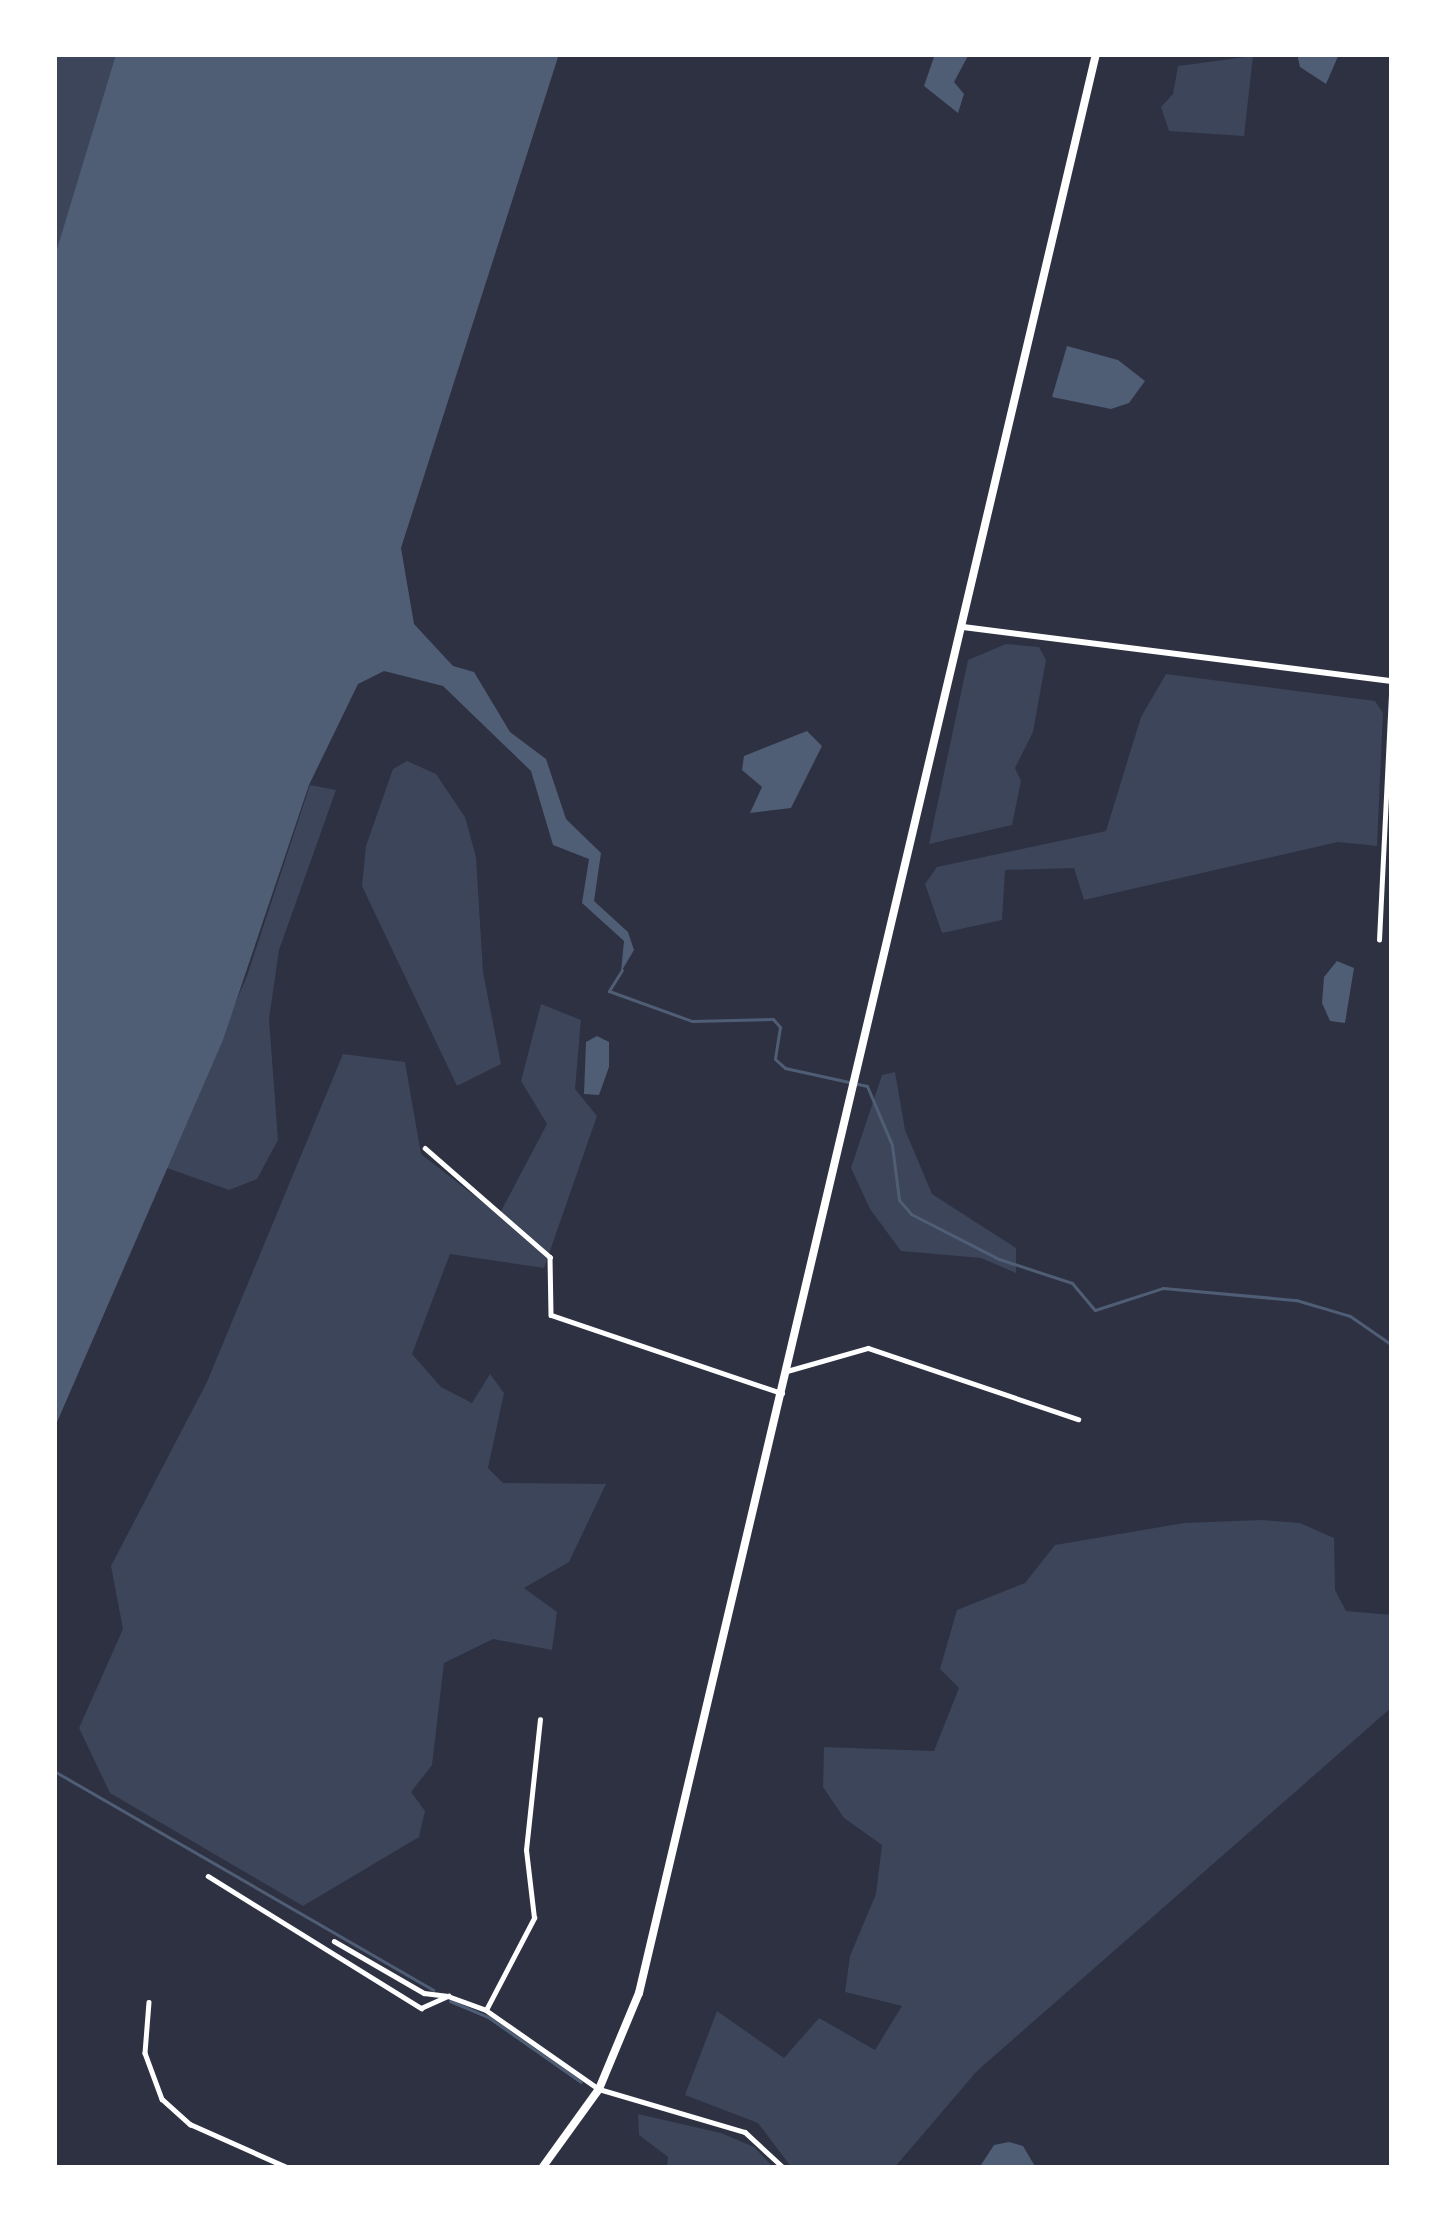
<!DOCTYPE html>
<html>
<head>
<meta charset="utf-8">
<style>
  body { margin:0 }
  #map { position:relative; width:1446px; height:2222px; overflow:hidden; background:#2d3142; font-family:"Exo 2",sans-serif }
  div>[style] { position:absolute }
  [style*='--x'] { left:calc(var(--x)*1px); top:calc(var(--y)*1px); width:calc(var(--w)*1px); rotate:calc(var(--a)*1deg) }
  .green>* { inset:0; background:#3c4559 }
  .water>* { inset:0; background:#4f5d75 }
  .stream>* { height:3px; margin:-1.5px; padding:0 1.5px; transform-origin:1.5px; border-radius:1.5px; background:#4f5d75 }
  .minor>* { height:4.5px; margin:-2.25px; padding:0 2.25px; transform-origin:2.25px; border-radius:2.25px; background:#fff }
  .tertiary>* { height:6px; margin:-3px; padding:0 3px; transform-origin:3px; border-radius:3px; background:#fff }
  .primary>* { height:8px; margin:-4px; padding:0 4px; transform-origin:4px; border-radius:4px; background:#fff }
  span { translate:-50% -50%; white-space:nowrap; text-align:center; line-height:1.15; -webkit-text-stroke:9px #fff; paint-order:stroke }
  .frame { position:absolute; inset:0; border:57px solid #fff; pointer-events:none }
</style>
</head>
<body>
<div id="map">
  <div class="green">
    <div style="clip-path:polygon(54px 54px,116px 54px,58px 248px,54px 248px)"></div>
    <div style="clip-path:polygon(1253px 56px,1244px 136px,1169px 131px,1161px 107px,1173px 94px,1178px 66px)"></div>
    <div style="clip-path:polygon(1006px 644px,1039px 647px,1046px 660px,1033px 732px,1015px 768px,1021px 781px,1012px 825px,929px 844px,968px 660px)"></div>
    <div style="clip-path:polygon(1166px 674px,1375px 701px,1383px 713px,1377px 846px,1338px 842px,1084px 900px,1074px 868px,1005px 870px,1002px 920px,942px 933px,925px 884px,937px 867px,1106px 831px,1141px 717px)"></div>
    <div style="clip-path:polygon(407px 761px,436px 774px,465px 817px,476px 857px,483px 972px,501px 1064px,457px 1086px,362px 886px,366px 846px,393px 769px)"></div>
    <div style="clip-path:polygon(310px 785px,336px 790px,279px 950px,269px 1019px,278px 1140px,257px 1179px,229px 1190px,164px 1167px,247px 976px)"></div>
    <div style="clip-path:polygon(541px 1004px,581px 1020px,575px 1089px,597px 1116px,544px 1268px,450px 1254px,412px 1354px,441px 1387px,472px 1403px,490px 1374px,504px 1393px,488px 1468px,503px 1483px,606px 1484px,569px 1562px,524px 1588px,557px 1612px,552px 1650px,493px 1639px,444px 1663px,432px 1765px,411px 1792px,425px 1811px,419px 1837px,303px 1906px,110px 1793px,79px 1728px,123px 1629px,111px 1566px,207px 1382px,343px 1054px,405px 1062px,421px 1154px,499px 1215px,547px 1124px,521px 1081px)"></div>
    <div style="clip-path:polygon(895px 1072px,905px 1130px,932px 1194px,1016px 1248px,1016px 1273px,981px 1258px,901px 1251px,870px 1209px,851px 1168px,882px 1075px)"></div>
    <div style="clip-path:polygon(1262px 1520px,1300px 1523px,1334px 1538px,1335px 1590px,1346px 1611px,1392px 1615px,1392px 1707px,977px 2071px,894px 2168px,792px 2168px,758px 2123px,685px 2095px,717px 2011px,784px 2058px,819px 2018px,875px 2050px,902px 2006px,845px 1992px,850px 1956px,876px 1894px,882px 1845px,844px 1818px,823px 1787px,824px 1747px,934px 1751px,959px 1688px,940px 1669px,957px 1610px,1025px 1583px,1055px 1545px,1184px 1523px)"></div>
    <div style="clip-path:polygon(638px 2114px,721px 2133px,754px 2147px,774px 2168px,667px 2168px,668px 2157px,639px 2135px)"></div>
  </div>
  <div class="water">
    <div style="clip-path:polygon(116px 54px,559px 54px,401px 548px,414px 624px,453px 666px,474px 672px,510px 732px,546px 759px,566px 819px,601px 853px,594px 901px,628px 932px,634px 950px,621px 972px,624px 941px,582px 903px,589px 859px,553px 845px,531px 771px,443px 686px,384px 671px,358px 684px,309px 785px,223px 1040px,54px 1429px,54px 259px)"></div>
    <div style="clip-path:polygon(935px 54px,969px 54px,954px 82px,964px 94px,958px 113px,924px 86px)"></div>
    <div style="clip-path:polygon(1297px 54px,1339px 54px,1326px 84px,1300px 67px)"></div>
    <div style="clip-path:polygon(1067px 346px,1118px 360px,1145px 381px,1129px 403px,1111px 409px,1052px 397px)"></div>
    <div style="clip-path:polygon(807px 731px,822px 746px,791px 808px,750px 813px,762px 787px,742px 770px,744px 756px)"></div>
    <div style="clip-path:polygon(1337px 961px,1354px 968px,1345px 1023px,1330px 1021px,1322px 1003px,1324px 977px)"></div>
    <div style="clip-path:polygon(597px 1036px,609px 1042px,609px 1067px,599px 1095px,584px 1094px,586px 1042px)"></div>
    <div style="clip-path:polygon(1009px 2142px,1023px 2146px,1036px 2168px,979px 2168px,994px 2145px)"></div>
  </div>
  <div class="stream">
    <div style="--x:622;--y:970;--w:25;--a:122"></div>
    <div style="--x:609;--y:991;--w:88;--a:19.9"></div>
    <div style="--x:692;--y:1021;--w:81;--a:-1.4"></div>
    <div style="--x:773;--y:1019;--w:11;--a:49"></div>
    <div style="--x:780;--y:1027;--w:32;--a:99"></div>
    <div style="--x:775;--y:1059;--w:13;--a:42"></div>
    <div style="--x:785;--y:1068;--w:84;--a:12.4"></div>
    <div style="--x:867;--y:1086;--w:64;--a:67"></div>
    <div style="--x:892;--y:1145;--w:55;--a:82.7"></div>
    <div style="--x:899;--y:1200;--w:18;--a:49"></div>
    <div style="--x:911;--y:1214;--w:99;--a:27.1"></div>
    <div style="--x:999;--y:1259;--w:77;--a:18.2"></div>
    <div style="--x:1072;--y:1283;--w:35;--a:50"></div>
    <div style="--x:1095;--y:1310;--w:71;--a:-17.9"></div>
    <div style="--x:1163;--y:1288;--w:134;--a:5.2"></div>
    <div style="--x:1296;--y:1300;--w:56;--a:16.5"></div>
    <div style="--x:1350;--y:1316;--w:51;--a:34.6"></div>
    <div style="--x:54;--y:1771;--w:438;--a:30"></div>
    <div style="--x:450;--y:2001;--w:41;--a:22.8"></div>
    <div style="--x:488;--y:2017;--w:113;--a:35"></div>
  </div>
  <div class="minor">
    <div style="--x:1379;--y:940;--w:267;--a:-87.2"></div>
    <div style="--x:425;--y:1148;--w:166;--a:41.1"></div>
    <div style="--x:550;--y:1257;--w:58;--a:89"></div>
    <div style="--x:551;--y:1315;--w:244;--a:18.7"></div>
    <div style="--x:787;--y:1371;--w:84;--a:-15.9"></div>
    <div style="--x:868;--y:1348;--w:222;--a:18.7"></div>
    <div style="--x:208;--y:1876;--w:251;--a:31.8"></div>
    <div style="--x:421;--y:2008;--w:30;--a:-24"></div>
    <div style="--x:448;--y:1996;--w:40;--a:20.2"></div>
    <div style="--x:486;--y:2010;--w:138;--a:35"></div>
    <div style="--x:599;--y:2089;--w:152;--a:16.4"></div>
    <div style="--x:745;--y:2132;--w:53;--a:42.7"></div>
    <div style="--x:334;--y:1941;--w:104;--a:30"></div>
    <div style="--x:424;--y:1993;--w:24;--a:7"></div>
    <div style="--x:149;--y:2002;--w:51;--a:94.5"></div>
    <div style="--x:145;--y:2053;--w:49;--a:69.7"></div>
    <div style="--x:162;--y:2099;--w:38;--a:42"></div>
    <div style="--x:190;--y:2124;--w:108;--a:24"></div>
    <div style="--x:486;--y:2010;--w:104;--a:-62.4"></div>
    <div style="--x:534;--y:1918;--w:68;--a:-96.7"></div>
    <div style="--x:526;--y:1850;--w:131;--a:-83.9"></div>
  </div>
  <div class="tertiary">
    <div style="--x:963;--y:627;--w:432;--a:7.2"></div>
  </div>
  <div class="primary">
    <div style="--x:542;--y:2168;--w:97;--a:-54.2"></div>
    <div style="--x:599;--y:2089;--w:104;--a:-67.4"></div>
    <div style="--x:639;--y:1993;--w:1992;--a:-76.74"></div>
  </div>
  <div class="frame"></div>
</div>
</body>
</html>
